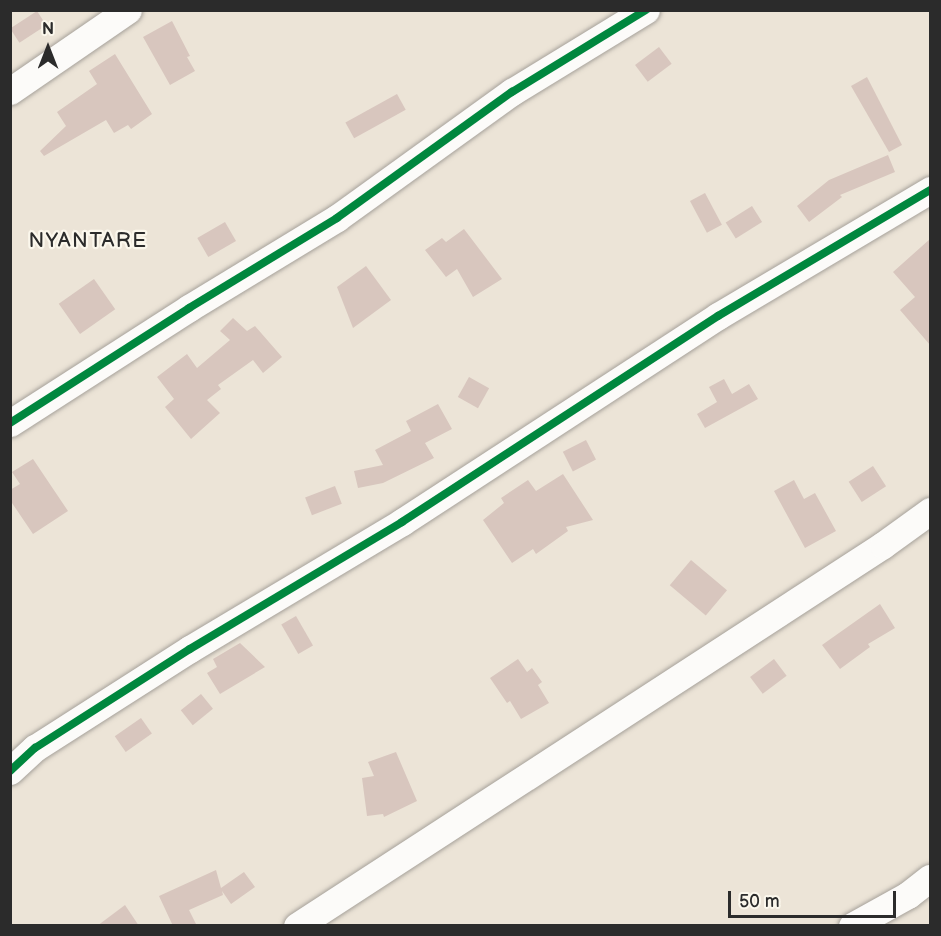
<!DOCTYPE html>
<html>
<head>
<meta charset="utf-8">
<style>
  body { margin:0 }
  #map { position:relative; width:941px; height:936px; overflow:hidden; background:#ece4d7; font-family:"Balsamiq Sans",sans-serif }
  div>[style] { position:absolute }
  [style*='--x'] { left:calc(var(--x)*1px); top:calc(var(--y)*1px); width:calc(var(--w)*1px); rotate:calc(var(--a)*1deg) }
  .building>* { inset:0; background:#d8c6be; transform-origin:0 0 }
  .roads { filter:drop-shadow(0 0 2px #a6a19a) drop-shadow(0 0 2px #a6a19a) }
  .minor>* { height:27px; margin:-13.5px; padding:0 13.5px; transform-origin:13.5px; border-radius:13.5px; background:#fcfbf9 }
  .cycleway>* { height:8px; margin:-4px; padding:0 4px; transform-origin:4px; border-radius:4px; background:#00873e }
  span { translate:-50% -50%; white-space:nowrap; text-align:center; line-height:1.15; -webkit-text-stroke:4.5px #fbf7ec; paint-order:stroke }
  .quarter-label { font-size:21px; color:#2b2b2b; letter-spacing:1.5px }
  .frame { position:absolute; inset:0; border:12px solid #2b2b2b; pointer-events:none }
  .north { position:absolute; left:18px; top:18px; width:60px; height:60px; -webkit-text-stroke:4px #fbf7ec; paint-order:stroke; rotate:0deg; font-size:16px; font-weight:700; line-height:24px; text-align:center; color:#2b2b2b }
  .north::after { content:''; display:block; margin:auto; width:21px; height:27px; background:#2b2b2b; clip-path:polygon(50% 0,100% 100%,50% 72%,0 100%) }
  .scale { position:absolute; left:728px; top:891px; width:168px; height:27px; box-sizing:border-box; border:3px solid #2b2b2b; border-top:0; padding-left:8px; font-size:18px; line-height:21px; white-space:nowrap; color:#2b2b2b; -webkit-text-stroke:4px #fbf7ec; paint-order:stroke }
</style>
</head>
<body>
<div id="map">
  <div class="building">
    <div style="left:37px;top:11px;width:17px;height:32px;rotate:57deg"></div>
    <div style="clip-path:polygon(172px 21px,190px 56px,187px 57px,195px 71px,170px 85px,143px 37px)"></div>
    <div style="left:659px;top:47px;width:21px;height:30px;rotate:53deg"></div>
    <div style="clip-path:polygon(115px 54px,152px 114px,131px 129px,128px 125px,114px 133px,106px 120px,44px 156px,40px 151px,66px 126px,57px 112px,97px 84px,89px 71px)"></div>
    <div style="clip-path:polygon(867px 77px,902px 145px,889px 152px,851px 86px)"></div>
    <div style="left:397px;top:94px;width:18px;height:59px;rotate:61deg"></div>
    <div style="clip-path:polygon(888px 155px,895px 172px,840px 195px,842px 197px,809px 222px,797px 206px,829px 180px)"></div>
    <div style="left:705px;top:193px;width:36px;height:17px;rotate:62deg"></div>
    <div style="left:752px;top:206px;width:19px;height:31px;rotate:58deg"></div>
    <div style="left:225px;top:222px;width:22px;height:32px;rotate:60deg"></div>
    <div style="clip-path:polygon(464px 229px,502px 279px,473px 297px,457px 269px,446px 277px,425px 250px,442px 238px,446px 242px)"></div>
    <div style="clip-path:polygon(930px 239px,930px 345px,900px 310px,915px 297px,893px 272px)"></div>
    <div style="clip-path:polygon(366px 266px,391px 300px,353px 328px,337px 287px)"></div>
    <div style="left:94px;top:279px;width:37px;height:43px;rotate:55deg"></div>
    <div style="clip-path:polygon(233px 318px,247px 331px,255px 326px,282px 357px,263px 373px,253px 360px,218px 385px,221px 389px,207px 400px,220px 413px,191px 439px,165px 407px,174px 399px,157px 377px,187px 354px,197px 368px,230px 340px,220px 331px)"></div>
    <div style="left:469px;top:377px;width:23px;height:23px;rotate:29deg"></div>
    <div style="clip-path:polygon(724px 379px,732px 394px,749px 384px,758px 399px,705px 428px,697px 414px,717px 402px,709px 387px)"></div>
    <div style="clip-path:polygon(438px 404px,452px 429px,425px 443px,434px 458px,383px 483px,358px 488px,354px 471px,383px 465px,375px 450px,411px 431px,406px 421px)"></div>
    <div style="left:586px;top:440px;width:22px;height:26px;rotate:63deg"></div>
    <div style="clip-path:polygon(33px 459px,68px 511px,33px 534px,10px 500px,10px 490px,20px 484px,12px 472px)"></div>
    <div style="left:873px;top:466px;width:24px;height:29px;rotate:57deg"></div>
    <div style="clip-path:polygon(563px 474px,593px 520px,566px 527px,568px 531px,536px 554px,533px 549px,512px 563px,483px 520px,504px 503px,501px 498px,528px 480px,536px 491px)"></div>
    <div style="clip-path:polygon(794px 480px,804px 499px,815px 493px,836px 531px,805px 548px,774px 491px)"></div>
    <div style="left:335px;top:486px;width:19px;height:32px;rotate:69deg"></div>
    <div style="left:691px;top:560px;width:47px;height:33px;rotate:40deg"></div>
    <div style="clip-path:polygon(880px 604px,895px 628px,868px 644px,870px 647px,840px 669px,822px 645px)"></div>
    <div style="left:296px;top:616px;width:34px;height:17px;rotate:60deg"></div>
    <div style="clip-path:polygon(240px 643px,265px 667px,220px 694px,207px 673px,217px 667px,213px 659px)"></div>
    <div style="clip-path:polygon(518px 659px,527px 672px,532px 668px,542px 682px,538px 685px,549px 703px,521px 719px,510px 701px,507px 703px,490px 678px)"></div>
    <div style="left:774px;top:659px;width:21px;height:30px;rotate:53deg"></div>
    <div style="left:201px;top:694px;width:19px;height:26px;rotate:51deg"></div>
    <div style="left:141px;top:718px;width:19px;height:32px;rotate:55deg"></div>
    <div style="clip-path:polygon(396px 752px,417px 801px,384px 817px,383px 814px,367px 816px,362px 778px,374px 776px,368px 762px)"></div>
    <div style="clip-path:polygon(216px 870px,221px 888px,244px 872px,255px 887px,231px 904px,222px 891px,223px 895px,189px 910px,197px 926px,173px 926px,159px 896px)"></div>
    <div style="clip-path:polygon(125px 905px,139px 926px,97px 926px)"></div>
  </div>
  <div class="roads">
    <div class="minor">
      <div style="--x:10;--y:91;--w:143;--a:-34.5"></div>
      <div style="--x:10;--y:423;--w:213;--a:-32.7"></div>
      <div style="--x:189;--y:308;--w:173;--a:-31.3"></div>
      <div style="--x:337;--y:218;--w:216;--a:-35.8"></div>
      <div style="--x:512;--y:92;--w:157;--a:-31.5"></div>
      <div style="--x:10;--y:771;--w:34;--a:-43"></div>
      <div style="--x:35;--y:748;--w:184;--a:-32.6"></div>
      <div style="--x:190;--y:649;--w:247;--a:-30.9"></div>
      <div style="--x:402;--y:522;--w:377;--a:-33.1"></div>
      <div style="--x:718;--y:316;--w:247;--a:-30.7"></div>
      <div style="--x:297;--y:926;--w:699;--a:-33.03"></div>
      <div style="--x:883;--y:545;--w:58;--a:-35.9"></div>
      <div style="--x:852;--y:926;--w:64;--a:-29"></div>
      <div style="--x:908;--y:895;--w:28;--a:-38"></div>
    </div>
  </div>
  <div class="cycleway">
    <div style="--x:10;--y:423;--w:213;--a:-32.7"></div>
    <div style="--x:189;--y:308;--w:173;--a:-31.3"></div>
    <div style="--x:337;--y:218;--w:216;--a:-35.8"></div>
    <div style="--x:512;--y:92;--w:157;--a:-31.5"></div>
    <div style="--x:10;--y:771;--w:34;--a:-43"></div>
    <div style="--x:35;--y:748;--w:184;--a:-32.6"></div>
    <div style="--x:190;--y:649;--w:247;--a:-30.9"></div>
    <div style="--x:402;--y:522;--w:377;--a:-33.1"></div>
    <div style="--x:718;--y:316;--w:247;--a:-30.7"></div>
  </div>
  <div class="quarter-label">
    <span style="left:88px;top:241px">NYANTARE</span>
  </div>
  <div class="frame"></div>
  <div class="north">N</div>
  <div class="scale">50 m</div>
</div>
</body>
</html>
